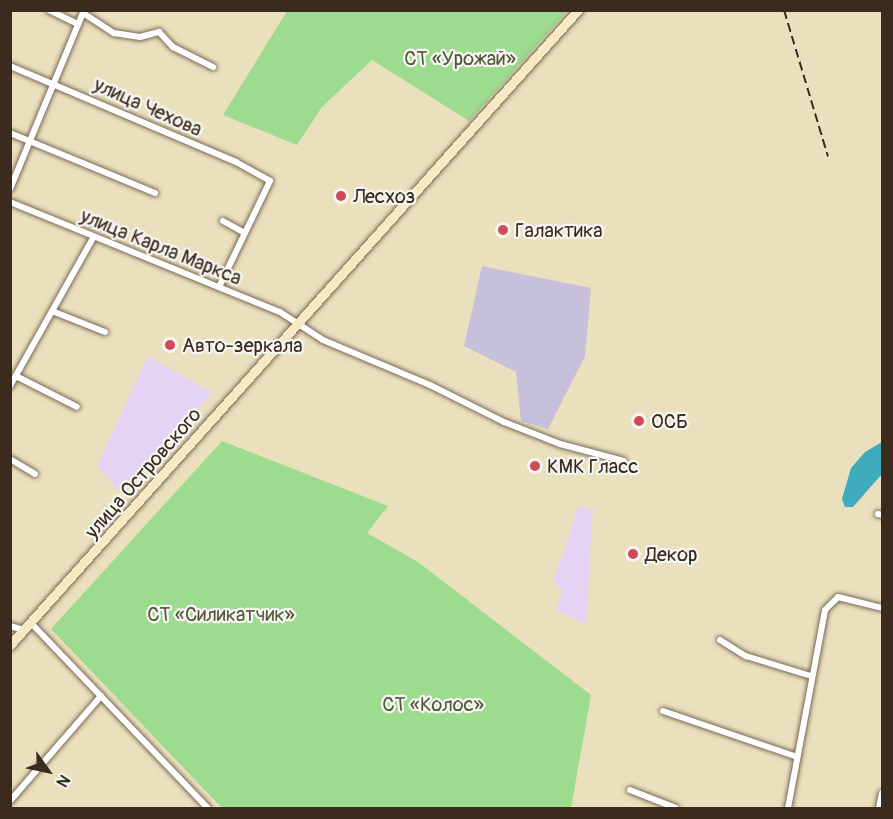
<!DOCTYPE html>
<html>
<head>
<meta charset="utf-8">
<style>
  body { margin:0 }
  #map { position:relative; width:893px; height:819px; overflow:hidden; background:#ebe0bd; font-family:Pangolin,sans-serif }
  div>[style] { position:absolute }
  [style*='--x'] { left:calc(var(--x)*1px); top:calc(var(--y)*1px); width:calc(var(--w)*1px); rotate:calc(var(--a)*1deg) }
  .built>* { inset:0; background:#e4d3f2 }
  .industrial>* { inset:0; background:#c6c0da }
  .green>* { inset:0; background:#9ddb8f }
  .water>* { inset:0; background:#3eacbc }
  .roads { filter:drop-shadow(0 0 2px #796a56) drop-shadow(0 0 2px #796a56) }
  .street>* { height:6px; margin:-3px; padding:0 3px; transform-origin:3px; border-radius:3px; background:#fff }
  .secondary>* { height:9px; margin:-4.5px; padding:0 4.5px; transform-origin:4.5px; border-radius:4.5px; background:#f6e9c3 }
  .rail>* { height:2px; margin-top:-1px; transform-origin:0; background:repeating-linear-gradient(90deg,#3b2a1e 0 9px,transparent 0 13.5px) }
  .dots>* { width:16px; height:16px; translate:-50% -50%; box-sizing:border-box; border:3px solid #f6f6f2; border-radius:50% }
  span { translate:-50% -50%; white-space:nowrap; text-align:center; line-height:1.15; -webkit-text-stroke:4.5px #f6f6f2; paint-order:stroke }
  .park-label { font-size:20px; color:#54563a }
  .street-label { font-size:20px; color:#3b2a1e }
  .poi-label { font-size:20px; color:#3b2a1e }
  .left { translate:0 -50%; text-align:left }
  .frame { position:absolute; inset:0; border:12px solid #3b2a1e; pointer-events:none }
  .north { position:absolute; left:18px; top:741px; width:60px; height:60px; -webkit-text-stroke:4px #f6f6f2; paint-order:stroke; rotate:123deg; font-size:16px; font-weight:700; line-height:24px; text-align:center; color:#3b2a1e }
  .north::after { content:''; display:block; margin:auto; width:21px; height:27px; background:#3b2a1e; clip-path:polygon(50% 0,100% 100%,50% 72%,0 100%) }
</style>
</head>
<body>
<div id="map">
  <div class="built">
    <div style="clip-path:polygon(148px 356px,212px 393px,123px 495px,97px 466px)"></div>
    <div style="clip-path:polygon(579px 506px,593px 510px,586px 625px,556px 609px,562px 590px,553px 582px)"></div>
  </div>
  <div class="industrial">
    <div style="clip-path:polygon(482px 266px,591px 288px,585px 356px,548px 429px,521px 421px,516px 372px,464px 346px)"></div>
  </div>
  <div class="green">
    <div style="clip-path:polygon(287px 11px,567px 10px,567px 11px,469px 121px,372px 60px,322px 107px,297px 145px,223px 115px)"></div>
    <div style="clip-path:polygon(222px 441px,388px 506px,367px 533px,418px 562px,591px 695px,571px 808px,222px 808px,51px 629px)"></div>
  </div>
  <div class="water">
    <div style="clip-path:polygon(882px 442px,882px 474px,853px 507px,845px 507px,842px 499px,851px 468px,865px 452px)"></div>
  </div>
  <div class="roads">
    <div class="street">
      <div style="--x:49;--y:10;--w:32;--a:26"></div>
      <div style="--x:83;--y:13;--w:37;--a:33"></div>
      <div style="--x:114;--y:33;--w:26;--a:9"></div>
      <div style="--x:140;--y:37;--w:20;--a:-15"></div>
      <div style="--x:159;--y:32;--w:21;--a:47"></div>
      <div style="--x:173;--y:47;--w:45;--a:26.6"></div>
      <div style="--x:10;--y:66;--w:246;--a:23"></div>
      <div style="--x:236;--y:162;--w:39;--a:29"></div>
      <div style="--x:270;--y:181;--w:118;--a:115.7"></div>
      <div style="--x:10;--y:133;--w:157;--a:22.5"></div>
      <div style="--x:10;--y:189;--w:194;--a:-67.5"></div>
      <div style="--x:10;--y:202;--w:292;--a:22.2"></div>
      <div style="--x:280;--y:312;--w:51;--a:33.1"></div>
      <div style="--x:323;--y:340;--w:116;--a:22.8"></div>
      <div style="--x:430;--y:385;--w:83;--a:26.6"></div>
      <div style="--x:504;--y:422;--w:60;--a:21.4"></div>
      <div style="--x:560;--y:444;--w:66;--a:14.9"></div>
      <div style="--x:223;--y:221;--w:25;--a:29"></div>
      <div style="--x:52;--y:311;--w:57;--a:21.6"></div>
      <div style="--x:16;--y:376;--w:68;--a:26.9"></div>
      <div style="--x:10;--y:386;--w:170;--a:-60.7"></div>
      <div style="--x:10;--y:459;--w:29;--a:31"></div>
      <div style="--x:878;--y:514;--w:4;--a:14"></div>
      <div style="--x:31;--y:623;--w:256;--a:46.3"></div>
      <div style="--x:10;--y:626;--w:15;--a:16"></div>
      <div style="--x:720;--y:640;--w:31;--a:32"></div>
      <div style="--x:746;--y:656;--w:68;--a:17.1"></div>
      <div style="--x:663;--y:711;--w:142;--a:18.9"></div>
      <div style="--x:630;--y:790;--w:49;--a:21.4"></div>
      <div style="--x:10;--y:801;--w:139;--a:-49.1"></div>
      <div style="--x:788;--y:808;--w:201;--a:-79.4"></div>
      <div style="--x:825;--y:610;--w:18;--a:-45"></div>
      <div style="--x:838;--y:597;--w:45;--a:14"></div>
      <div style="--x:879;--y:808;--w:15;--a:-79"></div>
    </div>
    <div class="secondary">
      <div style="--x:10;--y:645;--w:852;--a:-48.19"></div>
    </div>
  </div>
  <div class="rail">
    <div style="--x:784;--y:10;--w:153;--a:73.3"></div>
  </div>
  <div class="dots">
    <div style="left:341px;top:196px;background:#d1495b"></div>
    <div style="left:503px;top:230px;background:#d1495b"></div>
    <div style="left:170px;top:345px;background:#d1495b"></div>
    <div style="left:639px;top:421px;background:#d1495b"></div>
    <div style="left:535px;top:466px;background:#d1495b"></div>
    <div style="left:633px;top:554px;background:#d1495b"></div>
  </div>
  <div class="park-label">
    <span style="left:460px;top:58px">СТ «Урожай»</span>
    <span style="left:221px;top:614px">СТ «Силикатчик»</span>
    <span style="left:433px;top:704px">СТ «Колос»</span>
  </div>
  <div class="street-label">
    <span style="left:148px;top:107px;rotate:24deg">улица Чехова</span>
    <span style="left:161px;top:247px;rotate:22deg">улица Карла Маркса</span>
    <span style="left:143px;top:473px;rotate:-49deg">улица Островского</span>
  </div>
  <div class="poi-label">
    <span class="left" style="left:353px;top:196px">Лесхоз</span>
    <span class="left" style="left:515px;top:230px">Галактика</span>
    <span class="left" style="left:182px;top:345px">Авто-зеркала</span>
    <span class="left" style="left:651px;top:421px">ОСБ</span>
    <span class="left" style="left:547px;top:466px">КМК Гласс</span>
    <span class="left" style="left:645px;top:554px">Декор</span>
  </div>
  <div class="frame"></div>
  <div class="north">N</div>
</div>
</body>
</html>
